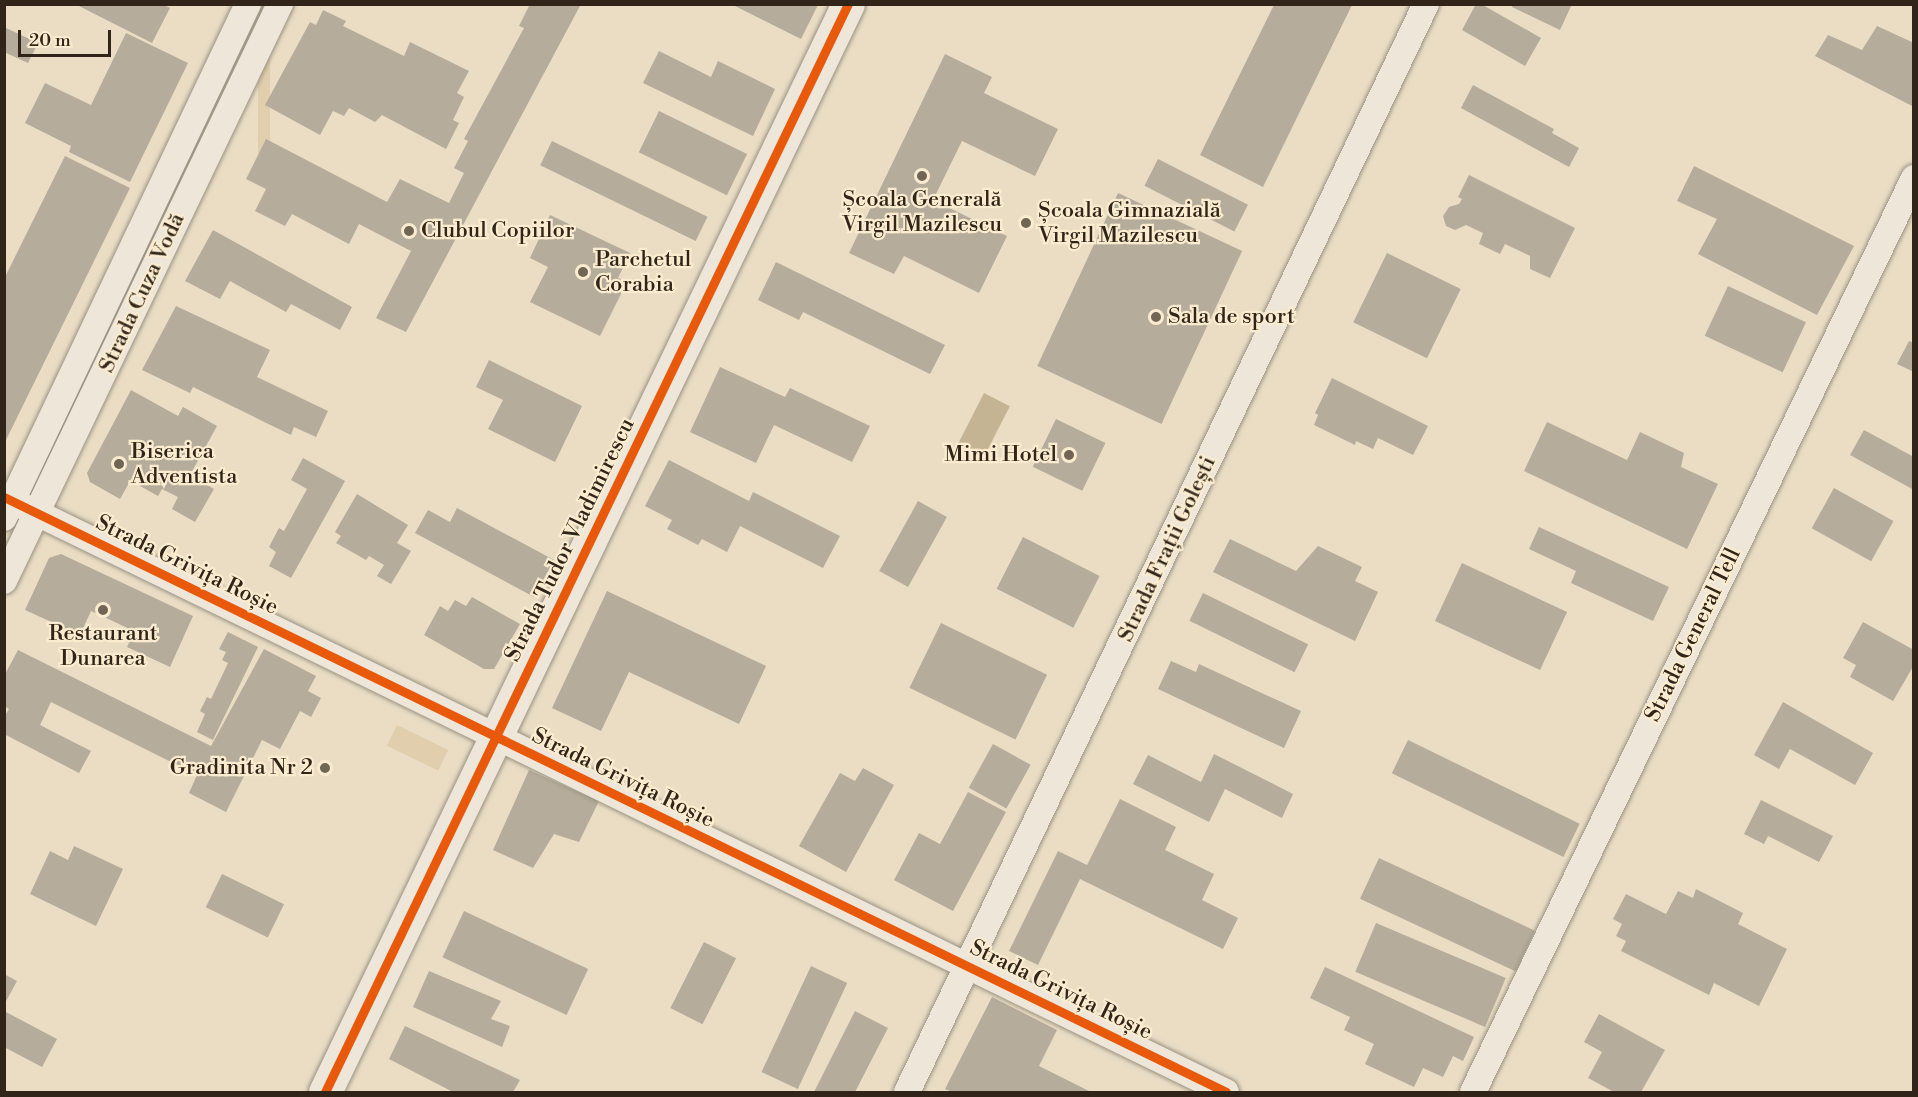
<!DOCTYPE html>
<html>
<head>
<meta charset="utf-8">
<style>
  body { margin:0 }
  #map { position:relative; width:1918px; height:1097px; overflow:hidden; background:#eaddc4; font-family:"Libre Bodoni",serif }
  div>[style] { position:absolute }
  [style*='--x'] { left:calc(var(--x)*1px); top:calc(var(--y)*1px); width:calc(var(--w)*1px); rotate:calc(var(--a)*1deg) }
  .green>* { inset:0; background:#e0cead; transform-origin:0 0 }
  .water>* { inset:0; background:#c5b494; transform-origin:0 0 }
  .building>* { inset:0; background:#b5ac9b; transform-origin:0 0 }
  .roads { filter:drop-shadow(0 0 2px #999181) drop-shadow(0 0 2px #999181) }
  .street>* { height:26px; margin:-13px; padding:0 13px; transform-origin:13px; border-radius:13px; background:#ede6d9 }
  .secondary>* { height:33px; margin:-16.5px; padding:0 16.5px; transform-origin:16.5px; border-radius:16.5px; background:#ede6d9 }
  .cycleway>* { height:9px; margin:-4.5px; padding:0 4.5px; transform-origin:4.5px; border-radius:4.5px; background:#e8590c }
  .dots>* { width:16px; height:16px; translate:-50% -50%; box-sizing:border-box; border:3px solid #fbeccf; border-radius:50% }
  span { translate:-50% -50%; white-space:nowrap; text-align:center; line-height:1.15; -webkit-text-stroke:4.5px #fbeccf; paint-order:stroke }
  .poi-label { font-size:22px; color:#302518 }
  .left { translate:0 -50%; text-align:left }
  .right { translate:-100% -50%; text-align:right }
  .street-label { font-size:22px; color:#302518 }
  .frame { position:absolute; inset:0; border:6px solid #302518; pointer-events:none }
  .scale { position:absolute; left:18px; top:30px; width:93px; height:27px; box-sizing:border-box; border:3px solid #302518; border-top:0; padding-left:8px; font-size:18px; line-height:21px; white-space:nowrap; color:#302518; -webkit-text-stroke:4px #fbeccf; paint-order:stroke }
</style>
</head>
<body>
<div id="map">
  <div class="green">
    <div style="left:258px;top:5px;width:12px;height:170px"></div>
    <div style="left:168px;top:190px;width:9px;height:287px;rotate:27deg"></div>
    <div style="left:397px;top:725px;width:57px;height:23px;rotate:26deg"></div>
  </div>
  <div class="water">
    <div style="left:984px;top:393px;width:29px;height:59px;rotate:27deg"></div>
  </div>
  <div class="building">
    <div style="clip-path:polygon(75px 4px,162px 4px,170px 8px,152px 43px)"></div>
    <div style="clip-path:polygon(530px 4px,581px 4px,406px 332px,376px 318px,411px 251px,359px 224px,349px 244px,292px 214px,285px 226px,255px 211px,266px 189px,246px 179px,266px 139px,387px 202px,400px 179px,449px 203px,464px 173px,454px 168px,468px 141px,464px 139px,524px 28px,519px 26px)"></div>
    <div style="clip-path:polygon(1476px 4px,1481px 4px,1541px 38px,1525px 66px,1462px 30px)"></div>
    <div style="clip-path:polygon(1513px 4px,1572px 4px,1560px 30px,1512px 7px)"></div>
    <div style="clip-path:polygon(733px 5px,818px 5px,801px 39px)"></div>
    <div style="clip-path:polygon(1274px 5px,1352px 5px,1263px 187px,1200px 155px)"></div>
    <div style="clip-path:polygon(323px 10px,346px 21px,343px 26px,404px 56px,410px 42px,469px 71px,457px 93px,464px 97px,453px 120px,459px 123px,446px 149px,382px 115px,375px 122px,349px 108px,344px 116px,333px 111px,320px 135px,265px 105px,310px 22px,316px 25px)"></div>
    <div style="clip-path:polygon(1877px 26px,1914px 43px,1914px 107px,1815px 56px,1828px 35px,1862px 50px)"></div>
    <div style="clip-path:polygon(4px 27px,38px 43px,28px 63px,4px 52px)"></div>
    <div style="clip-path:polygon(126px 33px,188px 63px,130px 182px,69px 152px,71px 146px,25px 123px,45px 83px,91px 105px)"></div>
    <div style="clip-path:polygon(659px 51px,711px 77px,718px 61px,775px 89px,753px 136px,643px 83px)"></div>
    <div style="clip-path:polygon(945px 54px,992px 77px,984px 93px,1058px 129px,1035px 176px,962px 141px,933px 200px,1007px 236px,979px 293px,904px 256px,894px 274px,849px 253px)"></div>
    <div style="clip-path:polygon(1473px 85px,1554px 129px,1552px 133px,1579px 148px,1569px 167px,1461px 108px)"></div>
    <div style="left:659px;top:111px;width:98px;height:46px;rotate:26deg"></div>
    <div style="left:552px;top:141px;width:173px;height:27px;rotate:26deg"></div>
    <div style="clip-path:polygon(65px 156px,130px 188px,4px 444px,4px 279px)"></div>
    <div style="left:1158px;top:159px;width:101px;height:30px;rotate:27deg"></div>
    <div style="clip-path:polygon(1694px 166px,1854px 246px,1817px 315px,1698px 254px,1717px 219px,1677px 201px)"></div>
    <div style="clip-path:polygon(1469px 175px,1575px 228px,1550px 278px,1530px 269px,1530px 256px,1505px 244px,1500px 254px,1479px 244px,1483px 233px,1466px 225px,1455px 230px,1446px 226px,1443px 216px,1449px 207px,1459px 204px,1462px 199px,1458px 197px)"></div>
    <div style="left:1118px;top:193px;width:137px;height:191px;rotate:25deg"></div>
    <div style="clip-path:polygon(550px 215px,630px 253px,618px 278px,627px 282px,600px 336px,530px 302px,548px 267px,530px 258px)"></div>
    <div style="clip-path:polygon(213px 230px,352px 307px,340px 330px,291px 304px,286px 312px,230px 281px,220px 299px,185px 281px)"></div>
    <div style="left:1387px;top:253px;width:82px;height:77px;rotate:26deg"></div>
    <div style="clip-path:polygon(776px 262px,945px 345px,930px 374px,803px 312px,799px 320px,758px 300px)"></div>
    <div style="left:1728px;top:286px;width:86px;height:55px;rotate:25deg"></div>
    <div style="clip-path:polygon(176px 306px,270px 350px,257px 377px,328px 411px,316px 437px,294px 427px,291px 435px,193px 387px,190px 393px,142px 370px)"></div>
    <div style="clip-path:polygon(1909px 341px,1914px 343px,1914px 372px,1897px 364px)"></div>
    <div style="clip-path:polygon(489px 360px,582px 406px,555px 462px,488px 429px,503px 400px,476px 387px)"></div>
    <div style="clip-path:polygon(720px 367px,785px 397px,790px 388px,870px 426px,852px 462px,774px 425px,756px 463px,690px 432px)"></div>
    <div style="clip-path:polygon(1332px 378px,1428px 426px,1413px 455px,1378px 438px,1373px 449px,1356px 441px,1355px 445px,1314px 425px,1318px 415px,1315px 413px)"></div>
    <div style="clip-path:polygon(131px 390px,178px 416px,183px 407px,217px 426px,190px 475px,214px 489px,195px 522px,172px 509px,178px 497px,162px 489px,158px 496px,140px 486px,143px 481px,133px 476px,120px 499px,90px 482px,87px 473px)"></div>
    <div style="left:1056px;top:419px;width:55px;height:53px;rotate:26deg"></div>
    <div style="clip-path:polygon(1547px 422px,1627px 460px,1640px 432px,1684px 453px,1681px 467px,1718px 484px,1687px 549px,1524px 471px)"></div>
    <div style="clip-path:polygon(1864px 430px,1914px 457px,1914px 490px,1850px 455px)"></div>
    <div style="clip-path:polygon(303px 458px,345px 481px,291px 578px,269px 566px,276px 552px,269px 547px,279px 528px,284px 531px,307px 489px,291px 480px)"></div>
    <div style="clip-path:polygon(669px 460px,749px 501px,753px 492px,840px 536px,823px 568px,740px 526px,727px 552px,702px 539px,698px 545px,667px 529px,672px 520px,645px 506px)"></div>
    <div style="left:1834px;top:488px;width:68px;height:46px;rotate:29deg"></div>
    <div style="clip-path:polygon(357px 494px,408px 525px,397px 543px,411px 551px,391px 584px,377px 576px,384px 565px,369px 556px,366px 560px,336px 543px,341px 536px,335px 532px)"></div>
    <div style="left:918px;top:501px;width:33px;height:80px;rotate:29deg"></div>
    <div style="clip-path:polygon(457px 508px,554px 560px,534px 597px,415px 533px,428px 510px,450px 522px)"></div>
    <div style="clip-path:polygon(1539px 527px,1669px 587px,1653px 621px,1571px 583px,1576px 571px,1529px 549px)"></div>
    <div style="left:1023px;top:537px;width:86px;height:58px;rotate:27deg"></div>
    <div style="clip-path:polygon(1230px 539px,1296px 571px,1318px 546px,1362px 567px,1355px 581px,1378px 592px,1355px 641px,1213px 572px)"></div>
    <div style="clip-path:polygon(61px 554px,193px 616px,170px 667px,127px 647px,134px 631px,91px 611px,80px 635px,25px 610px,49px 558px)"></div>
    <div style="left:1462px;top:563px;width:116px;height:64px;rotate:25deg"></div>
    <div style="clip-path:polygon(607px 591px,766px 666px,739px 724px,629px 672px,601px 731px,552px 708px)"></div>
    <div style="left:1203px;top:593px;width:117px;height:31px;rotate:26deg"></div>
    <div style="clip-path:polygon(472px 597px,520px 624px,494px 669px,484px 669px,424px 635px,440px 606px,448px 611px,455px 600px,466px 606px)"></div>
    <div style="clip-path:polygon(1863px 622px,1914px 650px,1914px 665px,1893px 701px,1850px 677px,1856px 665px,1843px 658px)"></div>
    <div style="left:941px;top:623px;width:118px;height:72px;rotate:26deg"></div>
    <div style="clip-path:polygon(228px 632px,258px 647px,213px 740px,197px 732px,205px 714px,200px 711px,207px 697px,211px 699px,228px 663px,222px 660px,226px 652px,219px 649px)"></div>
    <div style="clip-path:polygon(264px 649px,316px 676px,308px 691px,321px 698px,311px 717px,300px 711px,280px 749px,262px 740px,226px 812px,189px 793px,197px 775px,51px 702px,40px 725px,91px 751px,79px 773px,4px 734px,4px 717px,9px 709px,4px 706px,4px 676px,18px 650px,211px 746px)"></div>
    <div style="clip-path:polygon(1171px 661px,1196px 672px,1199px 664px,1301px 711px,1284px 748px,1158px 689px)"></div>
    <div style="clip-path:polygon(1783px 702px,1873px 753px,1855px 785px,1790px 749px,1779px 769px,1754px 755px)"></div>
    <div style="left:1408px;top:740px;width:191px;height:37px;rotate:26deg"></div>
    <div style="left:993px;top:744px;width:43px;height:50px;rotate:29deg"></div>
    <div style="clip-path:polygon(1214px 754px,1293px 794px,1282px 818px,1225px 789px,1209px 822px,1133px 784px,1148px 755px,1201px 782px)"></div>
    <div style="clip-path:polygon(863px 768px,894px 785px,846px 872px,799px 846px,840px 773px,855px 781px)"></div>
    <div style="clip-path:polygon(529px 770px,599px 801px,579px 842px,554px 834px,533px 868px,493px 850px)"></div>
    <div style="clip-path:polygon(968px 792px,1006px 812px,953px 911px,894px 880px,919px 833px,940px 844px)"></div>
    <div style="clip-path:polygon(1120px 799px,1176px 827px,1165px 850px,1214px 874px,1202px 900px,1238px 918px,1223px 949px,1080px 879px,1038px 965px,1009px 951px,1058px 851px,1087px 865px)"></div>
    <div style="clip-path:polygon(1761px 800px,1833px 836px,1819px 862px,1768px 836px,1764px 844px,1744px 834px)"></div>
    <div style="clip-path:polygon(74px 846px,123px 869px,96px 926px,30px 894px,50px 851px,68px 860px)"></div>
    <div style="left:1379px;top:858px;width:172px;height:45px;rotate:25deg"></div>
    <div style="left:222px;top:874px;width:69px;height:37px;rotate:26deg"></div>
    <div style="clip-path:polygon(1696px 889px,1743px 913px,1738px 924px,1787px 949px,1759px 1006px,1714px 983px,1709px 995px,1621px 951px,1626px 941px,1616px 936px,1622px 924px,1613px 919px,1626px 894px,1666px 914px,1678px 891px,1693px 898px)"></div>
    <div style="left:464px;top:911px;width:137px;height:51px;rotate:25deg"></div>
    <div style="left:1376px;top:923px;width:141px;height:53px;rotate:23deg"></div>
    <div style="left:704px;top:942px;width:36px;height:74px;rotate:27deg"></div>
    <div style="left:811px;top:966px;width:40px;height:117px;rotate:25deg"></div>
    <div style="clip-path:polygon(1325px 967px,1474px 1037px,1463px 1061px,1453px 1056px,1443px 1077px,1423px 1068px,1414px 1087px,1365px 1064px,1374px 1044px,1344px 1030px,1350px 1017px,1310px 998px)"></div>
    <div style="clip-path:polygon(429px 971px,501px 1001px,491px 1019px,510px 1026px,502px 1047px,413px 1007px)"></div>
    <div style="clip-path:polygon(4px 974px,17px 981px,4px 1005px)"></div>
    <div style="clip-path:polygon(992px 997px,1057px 1030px,1039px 1066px,1091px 1092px,952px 1092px,945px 1089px)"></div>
    <div style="clip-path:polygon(4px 1011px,57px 1039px,42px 1067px,4px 1047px)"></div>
    <div style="clip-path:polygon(855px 1011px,888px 1028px,855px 1092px,814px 1092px)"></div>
    <div style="clip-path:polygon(1599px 1014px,1665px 1050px,1641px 1092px,1614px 1092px,1588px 1078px,1602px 1052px,1584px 1042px)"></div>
    <div style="clip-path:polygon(405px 1026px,520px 1080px,513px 1092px,453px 1092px,389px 1059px)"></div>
  </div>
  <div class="roads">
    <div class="street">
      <div style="--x:4;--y:497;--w:1359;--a:25.96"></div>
      <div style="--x:4;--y:518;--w:569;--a:-64.61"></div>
      <div style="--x:4;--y:581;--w:640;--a:-64.44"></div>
      <div style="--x:907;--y:1092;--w:1205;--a:-64.5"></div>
      <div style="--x:1473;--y:1092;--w:1015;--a:-64.24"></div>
    </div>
    <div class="secondary">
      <div style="--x:325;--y:1092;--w:1207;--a:-64.33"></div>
    </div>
  </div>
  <div class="cycleway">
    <div style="--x:4;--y:497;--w:1359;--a:25.96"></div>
    <div style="--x:325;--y:1092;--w:1207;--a:-64.33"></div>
  </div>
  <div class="dots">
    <div style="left:922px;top:176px;background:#716554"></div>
    <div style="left:1026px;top:223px;background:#716554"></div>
    <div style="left:409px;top:231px;background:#716554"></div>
    <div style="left:583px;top:272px;background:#716554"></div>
    <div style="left:1156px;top:317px;background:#716554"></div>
    <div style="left:1069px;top:455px;background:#716554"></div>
    <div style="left:119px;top:464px;background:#716554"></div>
    <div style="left:103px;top:610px;background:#716554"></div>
    <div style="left:325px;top:768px;background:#716554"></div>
  </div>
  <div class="poi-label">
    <span style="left:922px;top:212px">Școala Generală<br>Virgil Mazilescu</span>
    <span class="left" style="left:1038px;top:223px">Școala Gimnazială<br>Virgil Mazilescu</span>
    <span class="left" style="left:421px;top:231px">Clubul Copiilor</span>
    <span class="left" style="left:595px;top:272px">Parchetul<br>Corabia</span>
    <span class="left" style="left:1168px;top:317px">Sala de sport</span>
    <span class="left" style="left:131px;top:464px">Biserica<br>Adventista</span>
    <span class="right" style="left:1057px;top:455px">Mimi Hotel</span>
    <span style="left:103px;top:646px">Restaurant<br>Dunarea</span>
    <span class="right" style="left:313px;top:768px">Gradinita Nr 2</span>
  </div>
  <div class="street-label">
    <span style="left:142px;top:293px;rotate:-65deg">Strada Cuza Vodă</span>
    <span style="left:570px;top:540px;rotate:-64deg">Strada Tudor Vladimirescu</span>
    <span style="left:1167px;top:549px;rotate:-65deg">Strada Frații Golești</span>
    <span style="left:187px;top:565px;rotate:26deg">Strada Grivița Roșie</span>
    <span style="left:1693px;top:635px;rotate:-64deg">Strada General Tell</span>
    <span style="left:623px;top:778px;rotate:26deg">Strada Grivița Roșie</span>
    <span style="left:1061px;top:990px;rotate:26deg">Strada Grivița Roșie</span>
  </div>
  <div class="frame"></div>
  <div class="scale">20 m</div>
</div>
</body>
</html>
